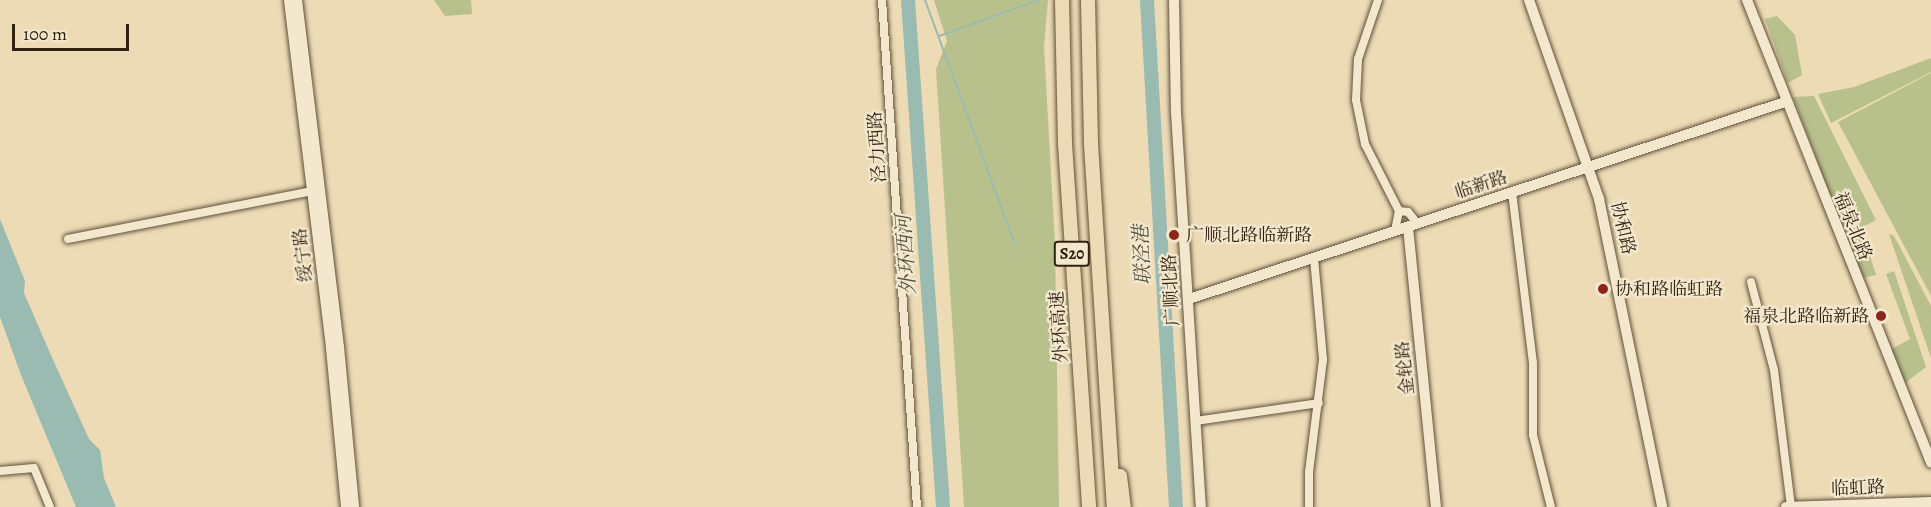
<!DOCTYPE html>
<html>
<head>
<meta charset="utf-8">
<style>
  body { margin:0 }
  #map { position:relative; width:1931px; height:507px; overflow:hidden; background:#ecdbb4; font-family:Alegreya,"Noto Serif SC",serif }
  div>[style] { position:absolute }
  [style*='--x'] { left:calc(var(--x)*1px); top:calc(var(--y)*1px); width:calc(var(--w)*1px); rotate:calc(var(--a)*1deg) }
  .green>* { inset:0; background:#b8c08c }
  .water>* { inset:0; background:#99bbb2 }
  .stream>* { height:2px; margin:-1px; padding:0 1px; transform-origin:1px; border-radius:1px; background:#99bbb2 }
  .river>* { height:14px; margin:-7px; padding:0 7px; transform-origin:7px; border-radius:7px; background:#99bbb2 }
  .roads { filter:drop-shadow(0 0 2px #5f503a) drop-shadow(0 0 2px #5f503a) }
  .street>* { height:8px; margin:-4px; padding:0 4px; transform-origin:4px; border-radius:4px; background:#f3e8ce }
  .secondary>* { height:10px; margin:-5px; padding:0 5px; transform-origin:5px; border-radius:5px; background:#f3e8ce }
  .highway>* { height:14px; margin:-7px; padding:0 7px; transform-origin:7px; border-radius:7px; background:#ecdbb4 }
  .dots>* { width:16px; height:16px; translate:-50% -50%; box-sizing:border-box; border:3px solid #f3e8ce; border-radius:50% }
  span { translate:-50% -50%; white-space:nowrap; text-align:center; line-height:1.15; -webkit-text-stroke:4.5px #f3e8ce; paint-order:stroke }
  .shield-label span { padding:2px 4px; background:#f3e8ce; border:2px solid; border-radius:4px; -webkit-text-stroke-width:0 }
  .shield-label { font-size:16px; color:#302211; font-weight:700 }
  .street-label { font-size:18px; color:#302211 }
  .poi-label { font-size:18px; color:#302211 }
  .left { translate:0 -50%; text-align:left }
  .right { translate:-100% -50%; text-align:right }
  .water-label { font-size:20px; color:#505041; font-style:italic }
  .scale { position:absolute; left:12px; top:24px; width:117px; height:27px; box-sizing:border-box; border:3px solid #302211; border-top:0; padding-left:8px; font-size:18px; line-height:21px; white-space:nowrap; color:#302211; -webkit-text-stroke:4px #f3e8ce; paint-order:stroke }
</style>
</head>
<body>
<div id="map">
  <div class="green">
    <div style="clip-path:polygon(434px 0,471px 0,472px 14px,445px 16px)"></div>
    <div style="clip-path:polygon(934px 0,1048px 0,1044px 47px,1055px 244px,1059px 507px,964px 507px,936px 69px,947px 41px)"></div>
    <div style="clip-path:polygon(1777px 16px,1795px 35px,1802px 75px,1788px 83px,1765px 19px)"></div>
    <div style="clip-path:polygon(1931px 58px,1931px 72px,1831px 123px,1818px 94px,1854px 87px)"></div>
    <div style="clip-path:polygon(1931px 73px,1931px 296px,1838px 122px)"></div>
    <div style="clip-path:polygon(1814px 96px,1876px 220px,1861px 228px,1876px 275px,1862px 278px,1793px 97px)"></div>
    <div style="clip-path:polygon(1889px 234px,1894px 236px,1931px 306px,1931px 358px)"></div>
    <div style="clip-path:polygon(1894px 271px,1926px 367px,1904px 384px,1890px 350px,1910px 339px,1886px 274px)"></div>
  </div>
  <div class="water">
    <div style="clip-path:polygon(0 219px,25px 281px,24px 293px,50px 353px,89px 439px,100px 450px,104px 478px,116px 507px,76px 507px,21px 375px,0 317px)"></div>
  </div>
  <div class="stream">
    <div style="--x:925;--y:0;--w:258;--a:69.8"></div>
    <div style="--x:939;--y:36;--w:106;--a:-19.8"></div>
  </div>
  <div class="river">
    <div style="--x:908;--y:0;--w:508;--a:86.05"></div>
    <div style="--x:1147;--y:0;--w:508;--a:86.73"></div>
  </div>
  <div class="roads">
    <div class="street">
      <div style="--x:882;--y:0;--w:508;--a:86.05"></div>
      <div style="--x:1378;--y:0;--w:62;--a:108.7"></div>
      <div style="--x:1358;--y:59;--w:41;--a:92.8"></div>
      <div style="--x:1356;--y:100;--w:45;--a:78.4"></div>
      <div style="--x:1365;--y:144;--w:75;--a:63.1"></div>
      <div style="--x:1512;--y:192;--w:172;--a:83"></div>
      <div style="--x:1533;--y:363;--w:72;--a:90"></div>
      <div style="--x:1533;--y:435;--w:74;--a:76"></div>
      <div style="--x:1395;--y:231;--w:20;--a:-79"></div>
      <div style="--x:1399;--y:211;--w:9;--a:6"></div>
      <div style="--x:1408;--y:212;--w:14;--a:51"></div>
      <div style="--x:68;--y:239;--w:249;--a:-11.1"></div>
      <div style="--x:1751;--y:282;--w:91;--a:75.4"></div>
      <div style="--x:1774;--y:370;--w:138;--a:82.9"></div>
      <div style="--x:1196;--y:421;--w:124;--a:-8.3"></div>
      <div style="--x:0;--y:471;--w:34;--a:-5"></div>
      <div style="--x:34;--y:468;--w:42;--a:67.7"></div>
      <div style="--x:1309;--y:507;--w:35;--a:-90"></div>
      <div style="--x:1309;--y:472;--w:114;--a:-82.9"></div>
      <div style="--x:1323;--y:359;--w:101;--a:-95.1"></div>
    </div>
    <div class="secondary">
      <div style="--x:289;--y:0;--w:351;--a:83.1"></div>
      <div style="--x:331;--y:348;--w:160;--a:84.6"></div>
      <div style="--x:297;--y:0;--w:350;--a:83.1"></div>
      <div style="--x:339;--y:347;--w:161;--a:84.6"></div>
      <div style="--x:1174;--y:0;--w:112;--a:89"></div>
      <div style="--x:1176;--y:112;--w:396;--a:86.4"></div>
      <div style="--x:1529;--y:0;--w:211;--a:70.6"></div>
      <div style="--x:1599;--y:199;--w:314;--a:78.4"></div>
      <div style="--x:1747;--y:0;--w:498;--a:68.3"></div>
      <div style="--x:1408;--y:227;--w:281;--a:84.3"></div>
      <div style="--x:1189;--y:299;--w:628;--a:-18.29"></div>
      <div style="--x:1786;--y:507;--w:145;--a:-2"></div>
    </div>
    <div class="highway">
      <div style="--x:1062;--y:0;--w:144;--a:88.8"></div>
      <div style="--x:1065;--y:144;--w:364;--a:86.2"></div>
      <div style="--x:1088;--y:0;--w:144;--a:88.8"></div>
      <div style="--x:1091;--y:144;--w:364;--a:86.4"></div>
      <div style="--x:1120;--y:476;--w:31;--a:83"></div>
    </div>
  </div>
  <div class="dots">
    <div style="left:1174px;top:235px;background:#8f2418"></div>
    <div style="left:1603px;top:289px;background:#8f2418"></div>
    <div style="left:1881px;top:316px;background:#8f2418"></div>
  </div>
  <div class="shield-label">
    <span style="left:1072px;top:254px">S20</span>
  </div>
  <div class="street-label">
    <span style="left:877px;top:147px;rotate:-94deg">泾力西路</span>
    <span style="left:1481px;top:185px;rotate:-18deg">临新路</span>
    <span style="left:1853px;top:226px;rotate:68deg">福泉北路</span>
    <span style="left:1623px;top:228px;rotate:77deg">协和路</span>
    <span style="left:303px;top:255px;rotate:-97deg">绥宁路</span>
    <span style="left:1171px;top:290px;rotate:-93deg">广顺北路</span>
    <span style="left:1059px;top:327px;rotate:-94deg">外环高速</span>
    <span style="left:1405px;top:368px;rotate:-96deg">金轮路</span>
    <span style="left:1858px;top:488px;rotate:-2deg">临虹路</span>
  </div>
  <div class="poi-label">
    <span class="left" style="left:1186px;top:235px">广顺北路临新路</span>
    <span class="left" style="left:1615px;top:289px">协和路临虹路</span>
    <span class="right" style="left:1869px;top:316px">福泉北路临新路</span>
  </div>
  <div class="water-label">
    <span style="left:906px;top:255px;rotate:-94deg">外环西河</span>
    <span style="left:1142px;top:255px;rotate:-93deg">联泾港</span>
  </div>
  <div class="scale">100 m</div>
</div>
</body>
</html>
